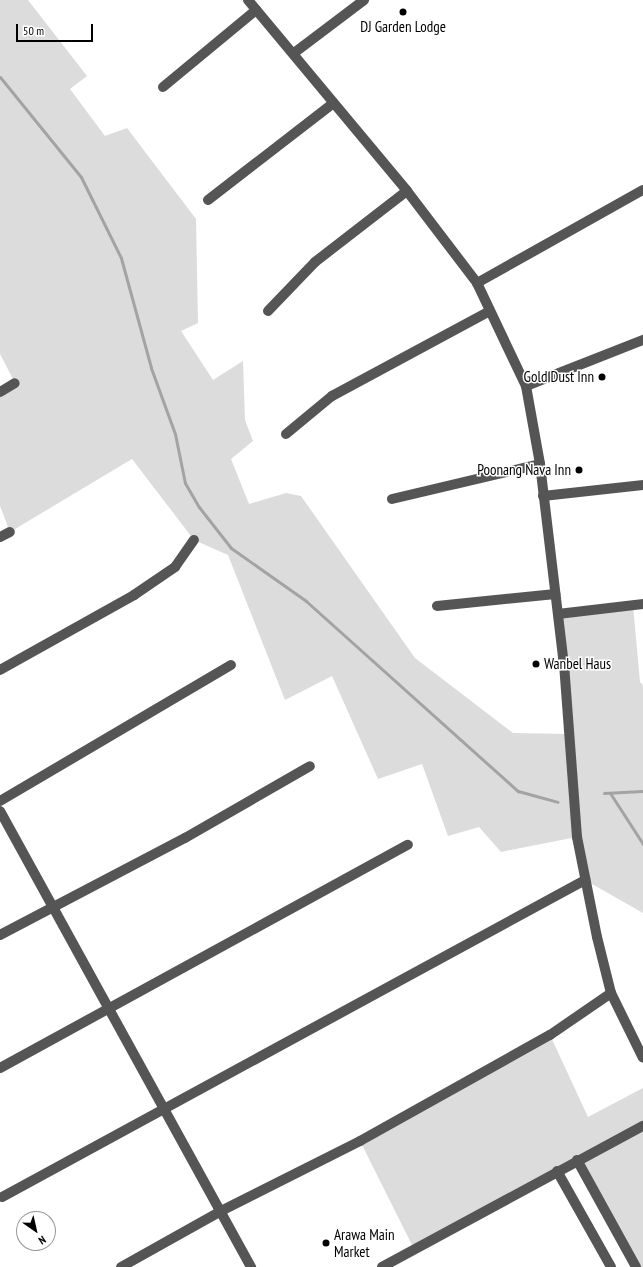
<!DOCTYPE html>
<html>
<head>
<meta charset="utf-8">
<style>
  body { margin:0 }
  #map { position:relative; width:643px; height:1267px; overflow:hidden; background:#fff; font-family:"PT Sans Narrow",sans-serif }
  div>[style] { position:absolute }
  [style*='--x'] { left:calc(var(--x)*1px); top:calc(var(--y)*1px); width:calc(var(--w)*1px); rotate:calc(var(--a)*1deg) }
  .green>* { inset:0; background:#dcdcdc }
  .stream>* { height:3px; margin:-1.5px; padding:0 1.5px; transform-origin:1.5px; border-radius:1.5px; background:#a3a3a3 }
  .minor>* { height:10px; margin:-5px; padding:0 5px; transform-origin:5px; border-radius:5px; background:#555 }
  .dots>* { width:11px; height:11px; translate:-50% -50%; box-sizing:border-box; border:2px solid #fff; border-radius:50% }
  span { translate:-50% -50%; white-space:nowrap; text-align:center; line-height:1.15; -webkit-text-stroke:3px #fff; paint-order:stroke }
  .poi-label { font-size:15px; color:#000 }
  .right { translate:-100% -50%; text-align:right }
  .left { translate:0 -50%; text-align:left }
  .north { position:absolute; left:16px; top:1211px; width:40px; height:40px; box-sizing:border-box; background:#fff; border:1px solid #999; border-radius:50%; rotate:146deg; font-size:11px; font-weight:700; line-height:16px; text-align:center; color:#000 }
  .north::after { content:''; display:block; margin:auto; width:14px; height:18px; background:#000; clip-path:polygon(50% 0,100% 100%,50% 72%,0 100%) }
  .scale { position:absolute; left:16px; top:24px; width:77px; height:18px; box-sizing:border-box; border:2px solid #000; border-top:0; padding-left:5px; font-size:12px; line-height:14px; white-space:nowrap; color:#000; -webkit-text-stroke:3px #fff; paint-order:stroke }
</style>
</head>
<body>
<div id="map">
  <div class="green">
    <div style="clip-path:polygon(0 0,28px 0,87px 76px,70px 89px,105px 136px,127px 128px,196px 219px,198px 323px,181px 331px,213px 380px,243px 361px,245px 420px,253px 441px,231px 459px,249px 504px,286px 493px,301px 496px,415px 658px,513px 733px,569px 734px,558px 614px,633px 605px,640px 682px,643px 685px,643px 913px,585px 880px,577px 837px,501px 852px,479px 827px,448px 836px,422px 764px,378px 779px,332px 676px,285px 700px,228px 555px,194px 540px,132px 459px,10px 532px,0 506px,0 392px,15px 383px,0 354px)"></div>
    <div style="clip-path:polygon(550px 1035px,588px 1117px,643px 1088px,643px 1267px,636px 1267px,577px 1160px,414px 1249px,360px 1141px)"></div>
  </div>
  <div class="stream">
    <div style="--x:0;--y:77;--w:129;--a:51"></div>
    <div style="--x:81;--y:177;--w:90;--a:63.7"></div>
    <div style="--x:121;--y:258;--w:114;--a:74.7"></div>
    <div style="--x:151;--y:368;--w:70;--a:70"></div>
    <div style="--x:175;--y:434;--w:50;--a:78.5"></div>
    <div style="--x:185;--y:483;--w:28;--a:60"></div>
    <div style="--x:199;--y:507;--w:52;--a:52"></div>
    <div style="--x:231;--y:548;--w:92;--a:35.2"></div>
    <div style="--x:306;--y:601;--w:285;--a:41.9"></div>
    <div style="--x:518;--y:791;--w:41;--a:15.4"></div>
    <div style="--x:604;--y:793;--w:39;--a:-3"></div>
    <div style="--x:610;--y:793;--w:61;--a:57.1"></div>
  </div>
  <div class="minor">
    <div style="--x:248;--y:0;--w:249;--a:50.2"></div>
    <div style="--x:407;--y:191;--w:116;--a:52.7"></div>
    <div style="--x:477;--y:283;--w:114;--a:64.6"></div>
    <div style="--x:526;--y:386;--w:79;--a:79.8"></div>
    <div style="--x:540;--y:464;--w:201;--a:83.2"></div>
    <div style="--x:564;--y:664;--w:173;--a:85.7"></div>
    <div style="--x:577;--y:837;--w:102;--a:78.7"></div>
    <div style="--x:597;--y:937;--w:58;--a:76"></div>
    <div style="--x:611;--y:993;--w:72;--a:63.8"></div>
    <div style="--x:294;--y:53;--w:88;--a:-37.1"></div>
    <div style="--x:163;--y:87;--w:121;--a:-39.6"></div>
    <div style="--x:208;--y:200;--w:157;--a:-37.7"></div>
    <div style="--x:477;--y:283;--w:190;--a:-29.3"></div>
    <div style="--x:268;--y:311;--w:68;--a:-46.2"></div>
    <div style="--x:315;--y:262;--w:116;--a:-37.7"></div>
    <div style="--x:526;--y:386;--w:126;--a:-21.5"></div>
    <div style="--x:0;--y:392;--w:17;--a:-31"></div>
    <div style="--x:286;--y:434;--w:60;--a:-39.6"></div>
    <div style="--x:332;--y:396;--w:179;--a:-28.3"></div>
    <div style="--x:543;--y:496;--w:101;--a:-6.3"></div>
    <div style="--x:392;--y:499;--w:152;--a:-13.3"></div>
    <div style="--x:0;--y:537;--w:11;--a:-27"></div>
    <div style="--x:437;--y:606;--w:119;--a:-5.8"></div>
    <div style="--x:558;--y:614;--w:86;--a:-6.7"></div>
    <div style="--x:0;--y:670;--w:154;--a:-29.2"></div>
    <div style="--x:134;--y:595;--w:50;--a:-34.3"></div>
    <div style="--x:175;--y:567;--w:33;--a:-55"></div>
    <div style="--x:0;--y:801;--w:268;--a:-30.5"></div>
    <div style="--x:0;--y:811;--w:521;--a:61.17"></div>
    <div style="--x:0;--y:935;--w:209;--a:-27.7"></div>
    <div style="--x:185;--y:838;--w:144;--a:-29.9"></div>
    <div style="--x:0;--y:1068;--w:465;--a:-28.7"></div>
    <div style="--x:577;--y:1160;--w:122;--a:61.1"></div>
    <div style="--x:557;--y:1171;--w:110;--a:60.6"></div>
    <div style="--x:2;--y:1197;--w:664;--a:-28.53"></div>
    <div style="--x:121;--y:1267;--w:115;--a:-29.2"></div>
    <div style="--x:221;--y:1211;--w:156;--a:-26.7"></div>
    <div style="--x:360;--y:1141;--w:218;--a:-29.2"></div>
    <div style="--x:550;--y:1035;--w:74;--a:-34.5"></div>
    <div style="--x:382;--y:1267;--w:297;--a:-28.4"></div>
  </div>
  <div class="dots">
    <div style="left:403px;top:12px;background:#000"></div>
    <div style="left:602px;top:377px;background:#000"></div>
    <div style="left:579px;top:470px;background:#000"></div>
    <div style="left:536px;top:664px;background:#000"></div>
    <div style="left:326px;top:1243px;background:#000"></div>
  </div>
  <div class="poi-label">
    <span style="left:403px;top:27px">DJ Garden Lodge</span>
    <span class="right" style="left:594px;top:377px">Gold Dust Inn</span>
    <span class="right" style="left:571px;top:470px">Poonang Nava Inn</span>
    <span class="left" style="left:544px;top:664px">Wanbel Haus</span>
    <span class="left" style="left:334px;top:1243px">Arawa Main<br>Market</span>
  </div>
  <div class="north">N</div>
  <div class="scale">50 m</div>
</div>
</body>
</html>
